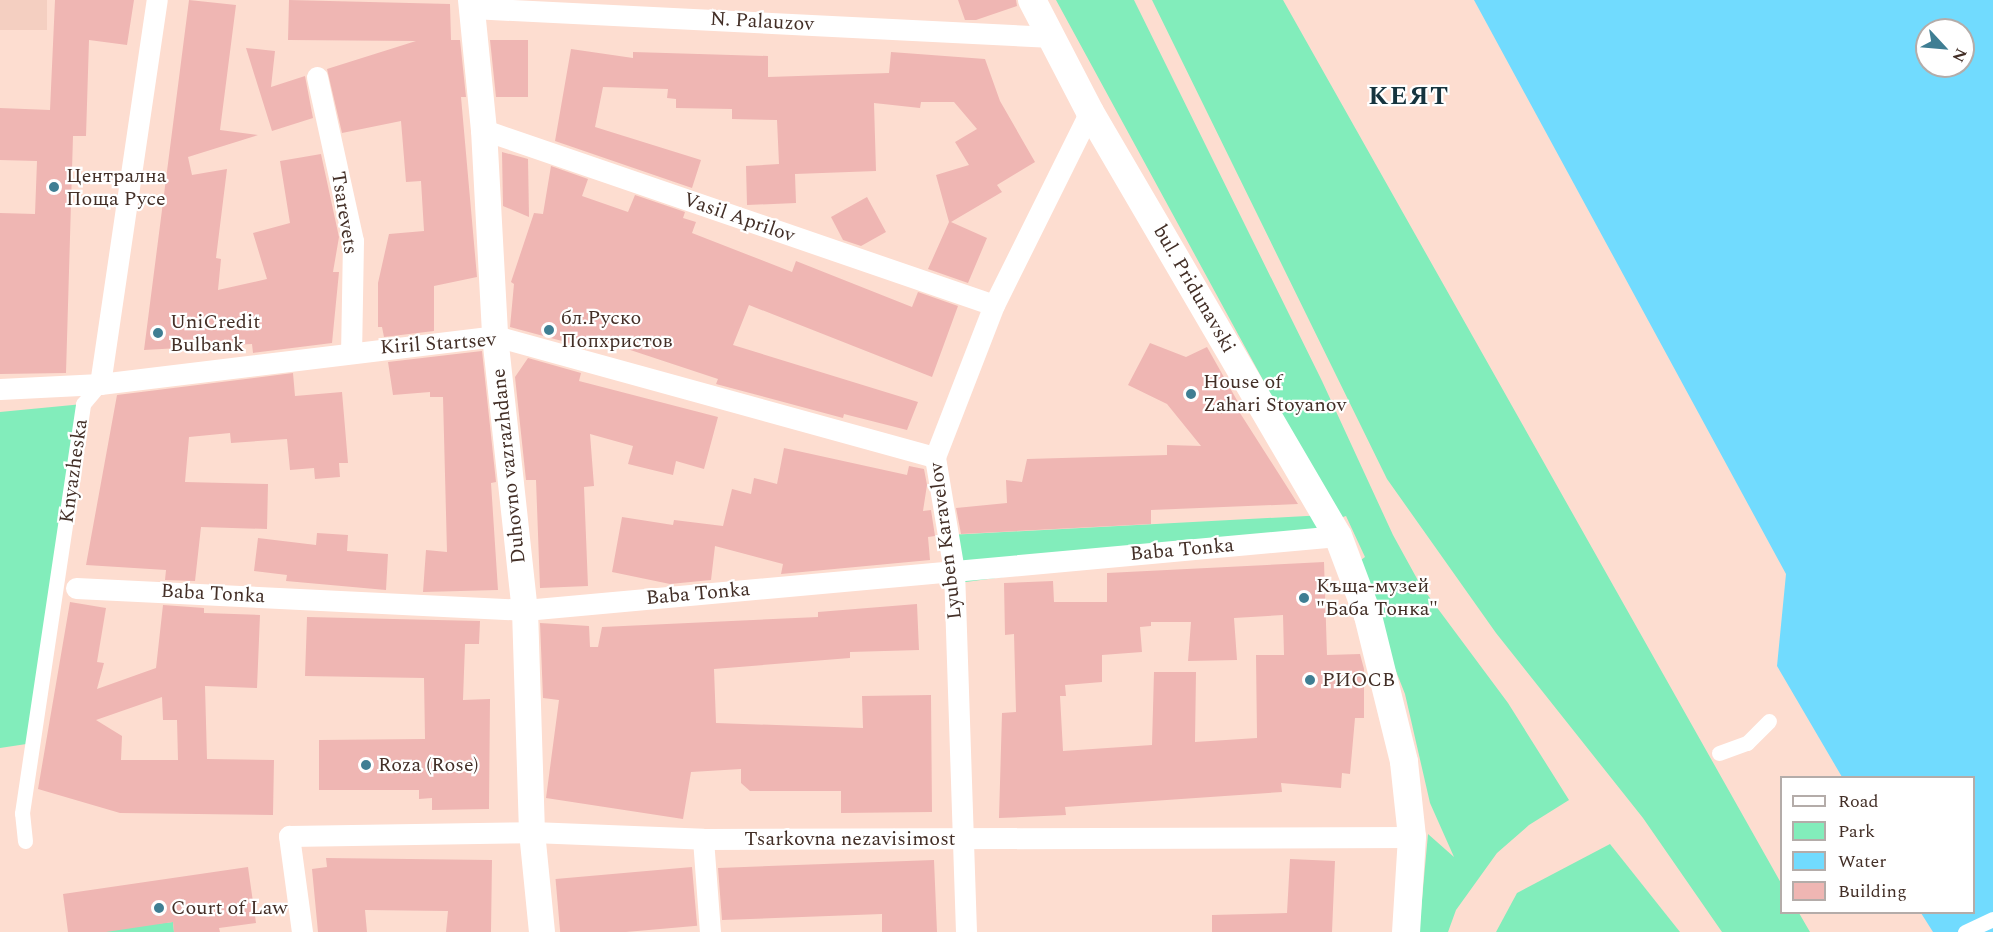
<!DOCTYPE html>
<html>
<head>
<meta charset="utf-8">
<style>
  body { margin:0 }
  #map { position:relative; width:1993px; height:932px; overflow:hidden; background:#fdddd0; font-family:Spectral,serif }
  div>[style] { position:absolute }
  [style*='--x'] { left:calc(var(--x)*1px); top:calc(var(--y)*1px); width:calc(var(--w)*1px); rotate:calc(var(--a)*1deg) }
  .built>* { inset:0; background:#f4cfc1; transform-origin:0 0 }
  .green>* { inset:0; background:#82edbb }
  .water>* { inset:0; background:#71dbfe }
  .building>* { inset:0; background:#efb6b3; transform-origin:0 0 }
  .pedestrian>* { height:15px; margin:-7.5px; padding:0 7.5px; transform-origin:7.5px; border-radius:7.5px; background:#fff }
  .minor>* { height:21px; margin:-10.5px; padding:0 10.5px; transform-origin:10.5px; border-radius:10.5px; background:#fff }
  .tertiary>* { height:26px; margin:-13px; padding:0 13px; transform-origin:13px; border-radius:13px; background:#fff }
  .secondary>* { height:28px; margin:-14px; padding:0 14px; transform-origin:14px; border-radius:14px; background:#fff }
  .dots>* { width:16px; height:16px; translate:-50% -50%; box-sizing:border-box; border:3px solid #fff; border-radius:50% }
  span { translate:-50% -50%; white-space:nowrap; text-align:center; line-height:1.15; -webkit-text-stroke:4.5px #fff; paint-order:stroke }
  .street-label { font-size:20px; color:#432f27 }
  .poi-label { font-size:20px; color:#432f27 }
  .left { translate:0 -50%; text-align:left }
  .district-label { font-size:26px; color:#16343e; font-weight:700; letter-spacing:1.5px }
  .legend { position:absolute; left:1780px; top:776px; width:195px; height:138px; box-sizing:border-box; background:#fff; border:2px solid #b4aca9; margin:0; padding:8px 10px; list-style:none; font-size:18px; color:#432f27 }
  .legend li { display:flex; align-items:center; gap:12px; height:30px }
  .legend b { width:30px; border:2px solid #b4aca9 }
  .north { position:absolute; left:1915px; top:18px; width:60px; height:60px; box-sizing:border-box; background:#fff; border:2px solid #b4aca9; border-radius:50%; rotate:116deg; font-size:16px; font-weight:700; line-height:24px; text-align:center; color:#432f27 }
  .north::after { content:''; display:block; margin:auto; width:21px; height:27px; background:#3f7e93; clip-path:polygon(50% 0,100% 100%,50% 72%,0 100%) }
</style>
</head>
<body>
<div id="map">
  <div class="built">
    <div style="left:0;top:0;width:47px;height:30px"></div>
  </div>
  <div class="green">
    <div style="clip-path:polygon(1056px 0,1134px 0,1322px 381px,1393px 535px,1421px 586px,1508px 703px,1569px 800px,1529px 825px,1497px 853px,1456px 910px,1448px 932px,1419px 932px,1428px 834px,1454px 857px,1430px 803px,1405px 694px,1354px 565px,1365px 557px,1346px 516px,1331px 521px,1287px 424px)"></div>
    <div style="clip-path:polygon(1152px 0,1283px 0,1781px 883px,1782px 912px,1799px 913px,1810px 932px,1722px 932px,1643px 818px,1496px 633px,1387px 479px)"></div>
    <div style="clip-path:polygon(83px 404px,33px 743px,0 748px,0 412px)"></div>
    <div style="clip-path:polygon(1325px 515px,1336px 532px,951px 584px,949px 535px)"></div>
    <div style="clip-path:polygon(1610px 844px,1680px 932px,1496px 932px,1517px 893px)"></div>
    <div style="clip-path:polygon(173px 922px,174px 932px,106px 932px,106px 929px)"></div>
  </div>
  <div class="water">
    <div style="clip-path:polygon(evenodd,1474px 0,1993px 0,1993px 932px,1933px 932px,1921px 913px,1974px 912px,1974px 778px,1842px 777px,1777px 666px,1786px 574px,1474px 0,1927px 30px,1963px 30px,1963px 66px,1927px 66px,1927px 30px)"></div>
  </div>
  <div class="building">
    <div style="clip-path:polygon(55px 0,134px 0,127px 45px,89px 40px,86px 136px,73px 136px,66px 373px,0 374px,0 213px,35px 214px,37px 161px,0 160px,0 108px,50px 110px)"></div>
    <div style="clip-path:polygon(189px 0,236px 5px,220px 130px,258px 135px,188px 157px,192px 175px,227px 169px,216px 258px,221px 259px,218px 290px,267px 279px,253px 233px,290px 223px,280px 161px,321px 154px,339px 237px,333px 272px,339px 272px,332px 343px,253px 353px,252px 344px,144px 350px)"></div>
    <div style="clip-path:polygon(289px 0,450px 4px,451px 40px,460px 40px,466px 97px,461px 97px,477px 277px,434px 286px,434px 331px,384px 337px,382px 327px,378px 327px,378px 283px,389px 234px,424px 231px,421px 181px,406px 182px,401px 121px,342px 133px,327px 69px,416px 41px,288px 40px)"></div>
    <div style="clip-path:polygon(958px 0,1016px 0,1017px 6px,976px 20px,965px 20px)"></div>
    <div style="clip-path:polygon(490px 40px,528px 40px,528px 97px,496px 97px)"></div>
    <div style="clip-path:polygon(246px 48px,275px 51px,271px 87px,305px 76px,313px 118px,272px 131px)"></div>
    <div style="clip-path:polygon(571px 49px,633px 58px,633px 52px,768px 56px,768px 77px,889px 73px,891px 52px,985px 59px,1000px 101px,1035px 162px,997px 185px,1002px 192px,951px 222px,987px 238px,968px 283px,928px 269px,949px 222px,936px 175px,969px 165px,955px 142px,977px 129px,954px 102px,921px 102px,920px 108px,874px 103px,876px 171px,795px 174px,796px 203px,747px 205px,746px 166px,779px 164px,777px 120px,732px 119px,732px 109px,676px 108px,676px 99px,667px 98px,668px 89px,603px 87px,595px 127px,701px 160px,692px 188px,555px 141px)"></div>
    <div style="clip-path:polygon(502px 152px,528px 159px,529px 217px,503px 206px)"></div>
    <div style="clip-path:polygon(551px 166px,588px 179px,582px 196px,628px 212px,635px 195px,685px 212px,683px 218px,696px 222px,692px 233px,792px 272px,796px 261px,912px 307px,918px 292px,958px 306px,932px 377px,749px 305px,733px 345px,918px 402px,907px 430px,844px 414px,843px 418px,716px 384px,718px 379px,591px 337px,588px 348px,510px 327px,514px 284px,511px 282px,534px 213px,543px 214px)"></div>
    <div style="clip-path:polygon(867px 197px,886px 232px,861px 246px,843px 240px,831px 217px)"></div>
    <div style="clip-path:polygon(1150px 343px,1186px 357px,1207px 347px,1243px 411px,1240px 413px,1298px 504px,1151px 510px,1151px 524px,961px 534px,956px 508px,1007px 503px,1006px 480px,1022px 482px,1027px 459px,1167px 455px,1167px 445px,1201px 446px,1167px 404px,1128px 385px)"></div>
    <div style="clip-path:polygon(482px 351px,496px 482px,491px 483px,498px 590px,423px 592px,426px 550px,447px 552px,443px 397px,430px 397px,430px 392px,393px 395px,388px 362px)"></div>
    <div style="clip-path:polygon(528px 358px,581px 373px,579px 381px,718px 417px,704px 469px,676px 461px,673px 475px,628px 464px,633px 446px,590px 434px,594px 486px,584px 487px,588px 586px,540px 588px,536px 480px,526px 480px,515px 377px)"></div>
    <div style="clip-path:polygon(293px 373px,295px 396px,342px 392px,348px 463px,339px 463px,340px 477px,315px 479px,314px 468px,290px 470px,287px 439px,231px 443px,230px 433px,189px 437px,185px 482px,268px 484px,267px 529px,201px 527px,195px 581px,165px 580px,166px 570px,86px 565px,117px 395px)"></div>
    <div style="clip-path:polygon(784px 448px,907px 475px,909px 466px,924px 469px,927px 485px,923px 511px,931px 510px,935px 536px,928px 537px,930px 560px,781px 574px,783px 564px,715px 546px,711px 580px,670px 584px,612px 572px,622px 517px,673px 525px,674px 520px,723px 526px,732px 489px,751px 494px,754px 478px,777px 484px)"></div>
    <div style="clip-path:polygon(317px 533px,348px 535px,347px 551px,388px 554px,386px 590px,286px 581px,287px 575px,254px 571px,258px 538px,316px 545px)"></div>
    <div style="clip-path:polygon(evenodd,1324px 562px,1327px 655px,1360px 654px,1364px 669px,1364px 718px,1355px 718px,1350px 774px,1342px 773px,1341px 788px,1281px 783px,1282px 792px,1065px 807px,1066px 815px,999px 818px,1002px 713px,1016px 712px,1014px 634px,1005px 635px,1004px 583px,1053px 581px,1054px 602px,1107px 602px,1107px 573px,1324px 562px,1283px 615px,1284px 655px,1256px 655px,1257px 738px,1195px 742px,1196px 672px,1154px 672px,1152px 745px,1063px 751px,1060px 696px,1066px 696px,1065px 685px,1102px 682px,1102px 655px,1142px 652px,1140px 627px,1151px 626px,1151px 622px,1191px 622px,1188px 661px,1237px 660px,1234px 618px,1283px 615px)"></div>
    <div style="clip-path:polygon(evenodd,70px 602px,106px 608px,97px 662px,104px 663px,97px 689px,156px 668px,163px 605px,204px 608px,204px 613px,260px 615px,257px 688px,205px 686px,207px 759px,274px 760px,273px 815px,120px 813px,38px 789px,70px 602px,162px 697px,163px 720px,177px 720px,178px 760px,121px 760px,122px 736px,96px 720px,162px 697px)"></div>
    <div style="clip-path:polygon(917px 604px,919px 650px,850px 652px,850px 658px,714px 669px,716px 723px,863px 728px,862px 696px,931px 695px,932px 812px,841px 813px,841px 791px,750px 791px,741px 783px,741px 769px,691px 772px,683px 819px,546px 798px,559px 700px,543px 698px,540px 623px,589px 626px,590px 647px,598px 647px,602px 627px,818px 617px,818px 612px)"></div>
    <div style="clip-path:polygon(307px 617px,480px 621px,479px 644px,465px 644px,463px 700px,490px 699px,489px 809px,432px 810px,432px 798px,419px 799px,419px 790px,319px 790px,319px 740px,425px 739px,424px 678px,305px 676px)"></div>
    <div style="clip-path:polygon(326px 858px,492px 860px,491px 932px,446px 932px,448px 911px,365px 910px,367px 932px,318px 932px,312px 869px,327px 867px)"></div>
    <div style="clip-path:polygon(1290px 859px,1335px 861px,1332px 932px,1212px 932px,1212px 915px,1287px 913px)"></div>
    <div style="clip-path:polygon(934px 860px,937px 932px,882px 932px,882px 914px,722px 920px,718px 868px)"></div>
    <div style="clip-path:polygon(248px 867px,256px 923px,219px 928px,220px 932px,174px 932px,173px 922px,106px 932px,68px 932px,63px 894px)"></div>
    <div style="left:692px;top:867px;width:59px;height:137px;rotate:85deg"></div>
  </div>
  <div class="pedestrian">
    <div style="--x:1719;--y:753;--w:30;--a:-20"></div>
    <div style="--x:1747;--y:743;--w:31;--a:-45"></div>
    <div style="--x:25;--y:841;--w:28;--a:-96"></div>
    <div style="--x:22;--y:813;--w:414;--a:-81.5"></div>
    <div style="--x:83;--y:404;--w:26;--a:-50"></div>
    <div style="--x:1965;--y:932;--w:31;--a:-25"></div>
  </div>
  <div class="minor">
    <div style="--x:472;--y:8;--w:581;--a:2.86"></div>
    <div style="--x:317;--y:77;--w:168;--a:77.6"></div>
    <div style="--x:353;--y:241;--w:110;--a:91"></div>
    <div style="--x:484;--y:130;--w:539;--a:18.94"></div>
    <div style="--x:100;--y:384;--w:388;--a:-81.6"></div>
    <div style="--x:0;--y:389;--w:100;--a:-2.9"></div>
    <div style="--x:100;--y:384;--w:398;--a:-6.9"></div>
    <div style="--x:495;--y:336;--w:456;--a:15.4"></div>
    <div style="--x:76;--y:588;--w:450;--a:2.8"></div>
    <div style="--x:525;--y:610;--w:816;--a:-5.2"></div>
    <div style="--x:703;--y:839;--w:93;--a:85.7"></div>
    <div style="--x:302;--y:932;--w:97;--a:-97.7"></div>
    <div style="--x:289;--y:836;--w:243;--a:-0.9"></div>
    <div style="--x:532;--y:832;--w:171;--a:2.3"></div>
    <div style="--x:703;--y:839;--w:709;--a:-0.16"></div>
    <div style="--x:966;--y:932;--w:361;--a:-91.9"></div>
    <div style="--x:954;--y:571;--w:116;--a:-99.5"></div>
    <div style="--x:935;--y:457;--w:163;--a:-68.8"></div>
    <div style="--x:994;--y:305;--w:216;--a:-63.6"></div>
  </div>
  <div class="tertiary">
    <div style="--x:471;--y:0;--w:131;--a:84.3"></div>
    <div style="--x:484;--y:130;--w:206;--a:86.9"></div>
    <div style="--x:495;--y:336;--w:276;--a:83.8"></div>
    <div style="--x:525;--y:610;--w:222;--a:88.2"></div>
    <div style="--x:532;--y:832;--w:100;--a:84.3"></div>
  </div>
  <div class="secondary">
    <div style="--x:1032;--y:0;--w:126;--a:62.6"></div>
    <div style="--x:1090;--y:112;--w:491;--a:59.7"></div>
    <div style="--x:1338;--y:536;--w:85;--a:69.4"></div>
    <div style="--x:1368;--y:616;--w:150;--a:76.1"></div>
    <div style="--x:1404;--y:762;--w:75;--a:83.9"></div>
    <div style="--x:1412;--y:837;--w:95;--a:93.6"></div>
  </div>
  <div class="dots">
    <div style="left:54px;top:187px;background:#3f7e93"></div>
    <div style="left:549px;top:330px;background:#3f7e93"></div>
    <div style="left:158px;top:333px;background:#3f7e93"></div>
    <div style="left:1191px;top:394px;background:#3f7e93"></div>
    <div style="left:1304px;top:598px;background:#3f7e93"></div>
    <div style="left:1310px;top:680px;background:#3f7e93"></div>
    <div style="left:366px;top:765px;background:#3f7e93"></div>
    <div style="left:159px;top:908px;background:#3f7e93"></div>
  </div>
  <div class="street-label">
    <span style="left:762px;top:22px;rotate:3deg">N. Palauzov</span>
    <span style="left:344px;top:213px;rotate:81deg">Tsarevets</span>
    <span style="left:739px;top:218px;rotate:19deg">Vasil Aprilov</span>
    <span style="left:1194px;top:289px;rotate:60deg">bul. Pridunavski</span>
    <span style="left:438px;top:344px;rotate:-4deg">Kiril Startsev</span>
    <span style="left:509px;top:466px;rotate:-96deg">Duhovno vazrazhdane</span>
    <span style="left:74px;top:471px;rotate:-82deg">Knyazheska</span>
    <span style="left:946px;top:541px;rotate:-97deg">Lyuben Karavelov</span>
    <span style="left:1182px;top:550px;rotate:-5deg">Baba Tonka</span>
    <span style="left:213px;top:594px;rotate:3deg">Baba Tonka</span>
    <span style="left:698px;top:594px;rotate:-5deg">Baba Tonka</span>
    <span style="left:850px;top:839px">Tsarkovna nezavisimost</span>
  </div>
  <div class="poi-label">
    <span class="left" style="left:66px;top:188px">Централна<br>Поща Русе</span>
    <span class="left" style="left:561px;top:330px">бл.Руско<br>Попхристов</span>
    <span class="left" style="left:170px;top:334px">UniCredit<br>Bulbank</span>
    <span class="left" style="left:1203px;top:394px">House of<br>Zahari Stoyanov</span>
    <span class="left" style="left:1316px;top:598px">Къща-музей<br>"Баба Тонка"</span>
    <span class="left" style="left:1322px;top:680px">РИОСВ</span>
    <span class="left" style="left:378px;top:765px">Roza (Rose)</span>
    <span class="left" style="left:171px;top:908px">Сourt of Law</span>
  </div>
  <div class="district-label">
    <span style="left:1409px;top:97px">КЕЯТ</span>
  </div>
  <ul class="legend">
  <li><b style="height:8px;background:#fff"></b>Road</li>
  <li><b style="height:16px;background:#82edbb"></b>Park</li>
  <li><b style="height:16px;background:#71dbfe"></b>Water</li>
  <li><b style="height:16px;background:#efb6b3"></b>Building</li>
  </ul>
  <div class="north">N</div>
</div>
</body>
</html>
